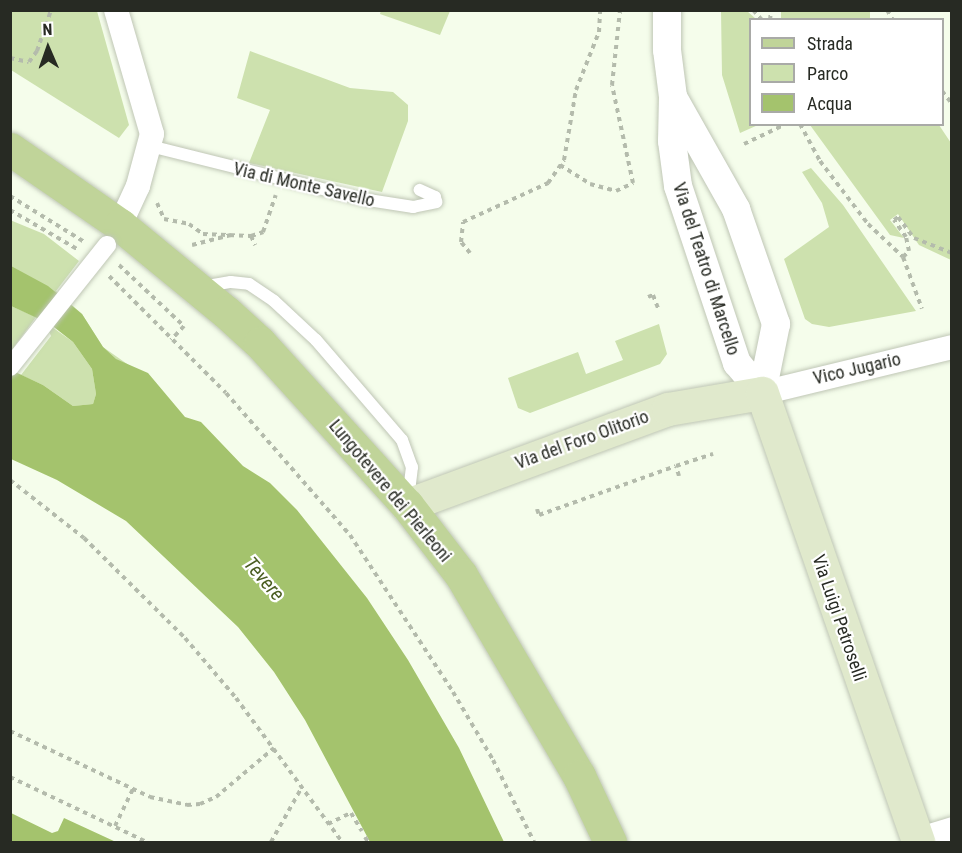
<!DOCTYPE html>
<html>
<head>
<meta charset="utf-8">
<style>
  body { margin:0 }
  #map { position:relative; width:962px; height:853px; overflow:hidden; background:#f5fdeb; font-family:"Roboto Condensed",sans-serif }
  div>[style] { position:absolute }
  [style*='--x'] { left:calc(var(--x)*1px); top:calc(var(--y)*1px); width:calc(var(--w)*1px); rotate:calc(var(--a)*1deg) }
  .green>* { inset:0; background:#cde1ae; transform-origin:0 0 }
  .water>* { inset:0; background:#a4c36d }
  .path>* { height:4px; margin-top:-2px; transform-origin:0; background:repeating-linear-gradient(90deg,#b4bbac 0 4.5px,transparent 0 9px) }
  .roads { filter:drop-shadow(0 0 2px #bfc6b5) drop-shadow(0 0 2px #bfc6b5) }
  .service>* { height:12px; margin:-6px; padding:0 6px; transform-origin:6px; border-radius:6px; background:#fff }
  .minor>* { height:24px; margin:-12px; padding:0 12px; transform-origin:12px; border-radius:12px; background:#fff }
  .tertiary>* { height:28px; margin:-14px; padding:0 14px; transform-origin:14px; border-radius:14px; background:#fff }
  .secondary>* { height:33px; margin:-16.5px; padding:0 16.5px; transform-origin:16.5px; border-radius:16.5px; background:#e0e9cc }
  .primary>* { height:33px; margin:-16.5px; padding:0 16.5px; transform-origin:16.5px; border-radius:16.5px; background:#c0d499 }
  .bridges { filter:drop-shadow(0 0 2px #bfc6b5) drop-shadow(0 0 2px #bfc6b5) }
  .pedestrian-bridge>* { height:18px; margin:-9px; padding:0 9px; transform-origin:9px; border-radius:9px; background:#fff }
  span { translate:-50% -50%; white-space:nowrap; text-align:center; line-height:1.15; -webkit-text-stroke:4.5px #fff; paint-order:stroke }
  .street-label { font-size:18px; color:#272a23 }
  .water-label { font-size:20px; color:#4b5e22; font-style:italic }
  .frame { position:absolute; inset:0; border:12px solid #272a23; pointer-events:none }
  .legend { position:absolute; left:749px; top:18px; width:195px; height:108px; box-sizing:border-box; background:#fff; border:2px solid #a9aaa7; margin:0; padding:8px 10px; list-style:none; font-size:18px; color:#272a23 }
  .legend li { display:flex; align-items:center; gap:12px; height:30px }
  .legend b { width:30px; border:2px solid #a9aaa7 }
  .north { position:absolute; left:18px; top:18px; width:60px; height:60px; -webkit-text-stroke:4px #fff; paint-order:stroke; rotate:358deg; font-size:16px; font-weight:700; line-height:24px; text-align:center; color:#272a23 }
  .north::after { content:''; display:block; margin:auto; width:21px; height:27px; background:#272a23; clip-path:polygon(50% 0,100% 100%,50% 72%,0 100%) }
</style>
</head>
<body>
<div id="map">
  <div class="green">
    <div style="clip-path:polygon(381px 10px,450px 10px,450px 11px,440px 35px,380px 14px)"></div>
    <div style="clip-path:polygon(10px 11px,97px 11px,129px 125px,119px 138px,11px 70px)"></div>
    <div style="clip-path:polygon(721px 11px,747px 11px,756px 19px,750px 20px,750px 124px,758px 125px,740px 133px,722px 75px)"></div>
    <div style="left:781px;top:11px;width:89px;height:9px"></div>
    <div style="clip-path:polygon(250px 51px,350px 88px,393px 92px,408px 105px,408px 121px,382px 192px,249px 163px,270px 110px,237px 98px)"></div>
    <div style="clip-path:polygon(810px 125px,939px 125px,951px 143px,951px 260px,919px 245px,898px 214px,890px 220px,904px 238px,890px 235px)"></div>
    <div style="clip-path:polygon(811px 168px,843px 205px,916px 311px,829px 327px,812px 324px,805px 319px,784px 259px,829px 227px,822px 203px,802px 172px)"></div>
    <div style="clip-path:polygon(10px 220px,44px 234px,79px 261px,56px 291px,82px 314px,103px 347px,130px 366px,116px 364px,11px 274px)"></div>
    <div style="clip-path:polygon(11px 306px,36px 317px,11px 351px)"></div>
    <div style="clip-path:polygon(45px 322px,73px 342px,92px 369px,96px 394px,93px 404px,73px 406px,43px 385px,21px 375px,51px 336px)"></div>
    <div style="clip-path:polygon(659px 324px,667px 354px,660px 364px,530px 413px,518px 408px,508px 378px,578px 352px,586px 374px,623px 360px,615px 341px)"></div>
  </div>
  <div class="water">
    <div style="clip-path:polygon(11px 266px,48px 286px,82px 314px,103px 347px,116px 359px,148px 373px,185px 417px,201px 422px,243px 466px,270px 483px,297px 510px,367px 598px,408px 660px,459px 748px,504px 842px,370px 842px,305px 720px,274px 672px,238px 627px,126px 521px,57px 480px,11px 459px,11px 370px,43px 385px,73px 406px,93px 404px,96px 394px,92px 369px,73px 342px,50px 324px,11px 306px)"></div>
    <div style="clip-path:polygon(11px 813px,52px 833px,58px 831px,64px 818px,116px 842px,11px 842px)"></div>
  </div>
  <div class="path">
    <div style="--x:753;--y:10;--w:13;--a:48"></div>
    <div style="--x:887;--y:10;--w:12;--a:59"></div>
    <div style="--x:770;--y:20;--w:10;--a:-84"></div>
    <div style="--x:10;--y:58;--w:19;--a:12"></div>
    <div style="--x:29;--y:62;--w:14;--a:-54"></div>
    <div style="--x:37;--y:51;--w:43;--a:-71.1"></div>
    <div style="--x:942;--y:91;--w:16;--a:52"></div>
    <div style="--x:800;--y:124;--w:42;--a:61.6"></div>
    <div style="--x:820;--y:161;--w:79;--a:52.7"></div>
    <div style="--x:868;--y:224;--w:48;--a:43.3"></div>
    <div style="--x:903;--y:257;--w:55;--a:69.9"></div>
    <div style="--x:744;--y:144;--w:47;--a:-25.5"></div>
    <div style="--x:560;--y:165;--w:36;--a:32"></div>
    <div style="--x:590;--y:184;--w:27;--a:15"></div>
    <div style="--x:616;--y:191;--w:19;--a:-25"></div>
    <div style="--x:633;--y:183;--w:100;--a:-102.1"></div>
    <div style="--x:612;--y:85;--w:75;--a:-83.9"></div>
    <div style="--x:10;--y:196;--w:86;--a:31.7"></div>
    <div style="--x:157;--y:203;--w:17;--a:66"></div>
    <div style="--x:164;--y:219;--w:25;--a:11"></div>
    <div style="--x:189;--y:224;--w:17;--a:36"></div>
    <div style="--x:203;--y:234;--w:48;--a:2.4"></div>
    <div style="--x:251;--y:236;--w:13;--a:-18"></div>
    <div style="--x:263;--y:232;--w:39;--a:-71"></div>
    <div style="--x:10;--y:210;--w:78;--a:30.2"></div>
    <div style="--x:251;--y:236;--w:10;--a:66"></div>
    <div style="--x:192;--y:245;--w:40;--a:-14.4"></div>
    <div style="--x:470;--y:253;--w:14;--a:-129"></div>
    <div style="--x:461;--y:242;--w:20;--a:-84"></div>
    <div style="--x:463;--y:222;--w:94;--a:-24.6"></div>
    <div style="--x:548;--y:183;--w:28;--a:-55"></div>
    <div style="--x:564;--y:160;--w:71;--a:-80.3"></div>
    <div style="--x:576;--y:90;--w:62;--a:-68.4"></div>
    <div style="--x:599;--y:32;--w:22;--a:-87"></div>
    <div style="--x:903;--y:257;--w:8;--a:-45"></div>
    <div style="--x:909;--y:251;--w:14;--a:-102"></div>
    <div style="--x:906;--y:237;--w:21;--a:-125"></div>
    <div style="--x:894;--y:220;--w:5;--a:-37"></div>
    <div style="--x:898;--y:217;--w:26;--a:53"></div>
    <div style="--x:914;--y:238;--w:41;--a:21.5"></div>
    <div style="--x:119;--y:265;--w:89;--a:43.2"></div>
    <div style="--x:184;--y:326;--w:19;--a:133"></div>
    <div style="--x:109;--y:276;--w:165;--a:45"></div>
    <div style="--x:226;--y:393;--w:189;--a:48.9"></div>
    <div style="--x:350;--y:535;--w:188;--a:56.7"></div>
    <div style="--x:453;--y:692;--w:79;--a:59.5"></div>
    <div style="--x:493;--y:760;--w:92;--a:63.4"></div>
    <div style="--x:648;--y:297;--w:5;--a:-22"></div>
    <div style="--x:653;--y:295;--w:17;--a:69"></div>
    <div style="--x:679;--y:476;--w:10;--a:-107"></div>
    <div style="--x:676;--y:466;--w:39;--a:-18"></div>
    <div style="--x:10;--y:480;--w:94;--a:38.1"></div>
    <div style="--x:84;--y:538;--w:142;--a:44.7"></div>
    <div style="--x:185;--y:638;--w:79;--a:49.6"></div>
    <div style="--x:236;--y:698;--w:179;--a:53.6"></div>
    <div style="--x:537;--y:509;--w:6;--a:72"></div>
    <div style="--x:539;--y:515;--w:145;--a:-19.7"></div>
    <div style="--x:10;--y:731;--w:155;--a:25.2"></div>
    <div style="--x:150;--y:797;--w:38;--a:12"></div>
    <div style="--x:187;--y:805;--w:13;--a:-4"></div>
    <div style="--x:200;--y:804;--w:17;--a:-24"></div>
    <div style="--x:216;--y:797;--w:76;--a:-40.2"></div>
    <div style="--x:10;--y:777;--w:152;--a:25.4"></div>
    <div style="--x:328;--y:824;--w:25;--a:-26"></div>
    <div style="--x:351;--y:813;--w:21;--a:59"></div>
    <div style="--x:115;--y:826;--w:41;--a:-64.1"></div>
    <div style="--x:365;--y:837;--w:6;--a:59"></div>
    <div style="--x:271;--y:842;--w:63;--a:-60.6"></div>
  </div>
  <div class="roads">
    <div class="service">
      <div style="--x:150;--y:146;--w:219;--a:14"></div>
      <div style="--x:362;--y:199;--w:52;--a:8.9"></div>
      <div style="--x:413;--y:207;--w:24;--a:-12"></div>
      <div style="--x:436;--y:202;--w:5;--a:-101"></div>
      <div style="--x:435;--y:197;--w:17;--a:-155"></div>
      <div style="--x:202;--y:287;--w:29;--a:-10"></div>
      <div style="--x:231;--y:282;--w:18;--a:6"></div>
      <div style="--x:249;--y:284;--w:30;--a:34"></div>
      <div style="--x:274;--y:301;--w:57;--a:42.9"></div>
      <div style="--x:316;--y:340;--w:132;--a:49.3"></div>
      <div style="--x:402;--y:440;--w:29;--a:70"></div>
      <div style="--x:412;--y:467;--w:34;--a:97"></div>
    </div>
    <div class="minor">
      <div style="--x:116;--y:10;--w:129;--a:73.8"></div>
      <div style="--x:152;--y:134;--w:54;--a:105.1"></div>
      <div style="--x:138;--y:186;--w:43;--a:114.8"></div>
      <div style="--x:762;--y:393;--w:195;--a:-13.6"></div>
      <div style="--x:917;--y:840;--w:37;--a:-17"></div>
    </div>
    <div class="tertiary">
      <div style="--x:667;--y:10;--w:40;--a:90"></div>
      <div style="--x:667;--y:50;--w:47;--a:82.7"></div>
      <div style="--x:673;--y:97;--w:44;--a:91.3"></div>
      <div style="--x:672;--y:141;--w:45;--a:82.4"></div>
      <div style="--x:678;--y:186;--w:187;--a:71.6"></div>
      <div style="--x:737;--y:363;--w:39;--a:50"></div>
      <div style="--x:673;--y:97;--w:129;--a:60.6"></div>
      <div style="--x:736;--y:209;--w:122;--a:70.8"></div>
      <div style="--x:776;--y:324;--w:70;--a:101.5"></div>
    </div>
    <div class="secondary">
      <div style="--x:407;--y:505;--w:278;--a:-20.2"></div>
      <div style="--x:668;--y:409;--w:95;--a:-9.7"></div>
      <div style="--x:762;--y:393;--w:475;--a:70.8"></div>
    </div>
    <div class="primary">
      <div style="--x:10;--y:149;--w:134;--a:34.6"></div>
      <div style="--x:120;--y:225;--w:137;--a:39.4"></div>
      <div style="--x:226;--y:312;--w:46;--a:42.4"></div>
      <div style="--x:260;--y:343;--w:219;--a:47.8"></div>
      <div style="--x:407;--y:505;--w:88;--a:52.4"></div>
      <div style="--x:461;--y:575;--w:233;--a:59.6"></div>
      <div style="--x:579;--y:776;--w:73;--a:64.8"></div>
    </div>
  </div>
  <div class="bridges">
    <div class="pedestrian-bridge">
      <div style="--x:10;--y:367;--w:156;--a:-51.5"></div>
    </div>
  </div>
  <div class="street-label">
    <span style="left:304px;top:185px;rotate:13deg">Via di Monte Savello</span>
    <span style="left:706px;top:269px;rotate:72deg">Via del Teatro di Marcello</span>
    <span style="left:857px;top:369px;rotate:-13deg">Vico Jugario</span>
    <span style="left:582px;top:440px;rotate:-20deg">Via del Foro Olitorio</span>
    <span style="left:390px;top:491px;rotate:50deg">Lungotevere dei Pierleoni</span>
    <span style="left:839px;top:618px;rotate:71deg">Via Luigi Petroselli</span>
  </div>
  <div class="water-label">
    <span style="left:264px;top:579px;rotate:49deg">Tevere</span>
  </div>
  <div class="frame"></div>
  <ul class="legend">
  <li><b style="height:8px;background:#c0d499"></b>Strada</li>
  <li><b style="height:16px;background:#cde1ae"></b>Parco</li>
  <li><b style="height:16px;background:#a4c36d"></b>Acqua</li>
  </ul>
  <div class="north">N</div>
</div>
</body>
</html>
